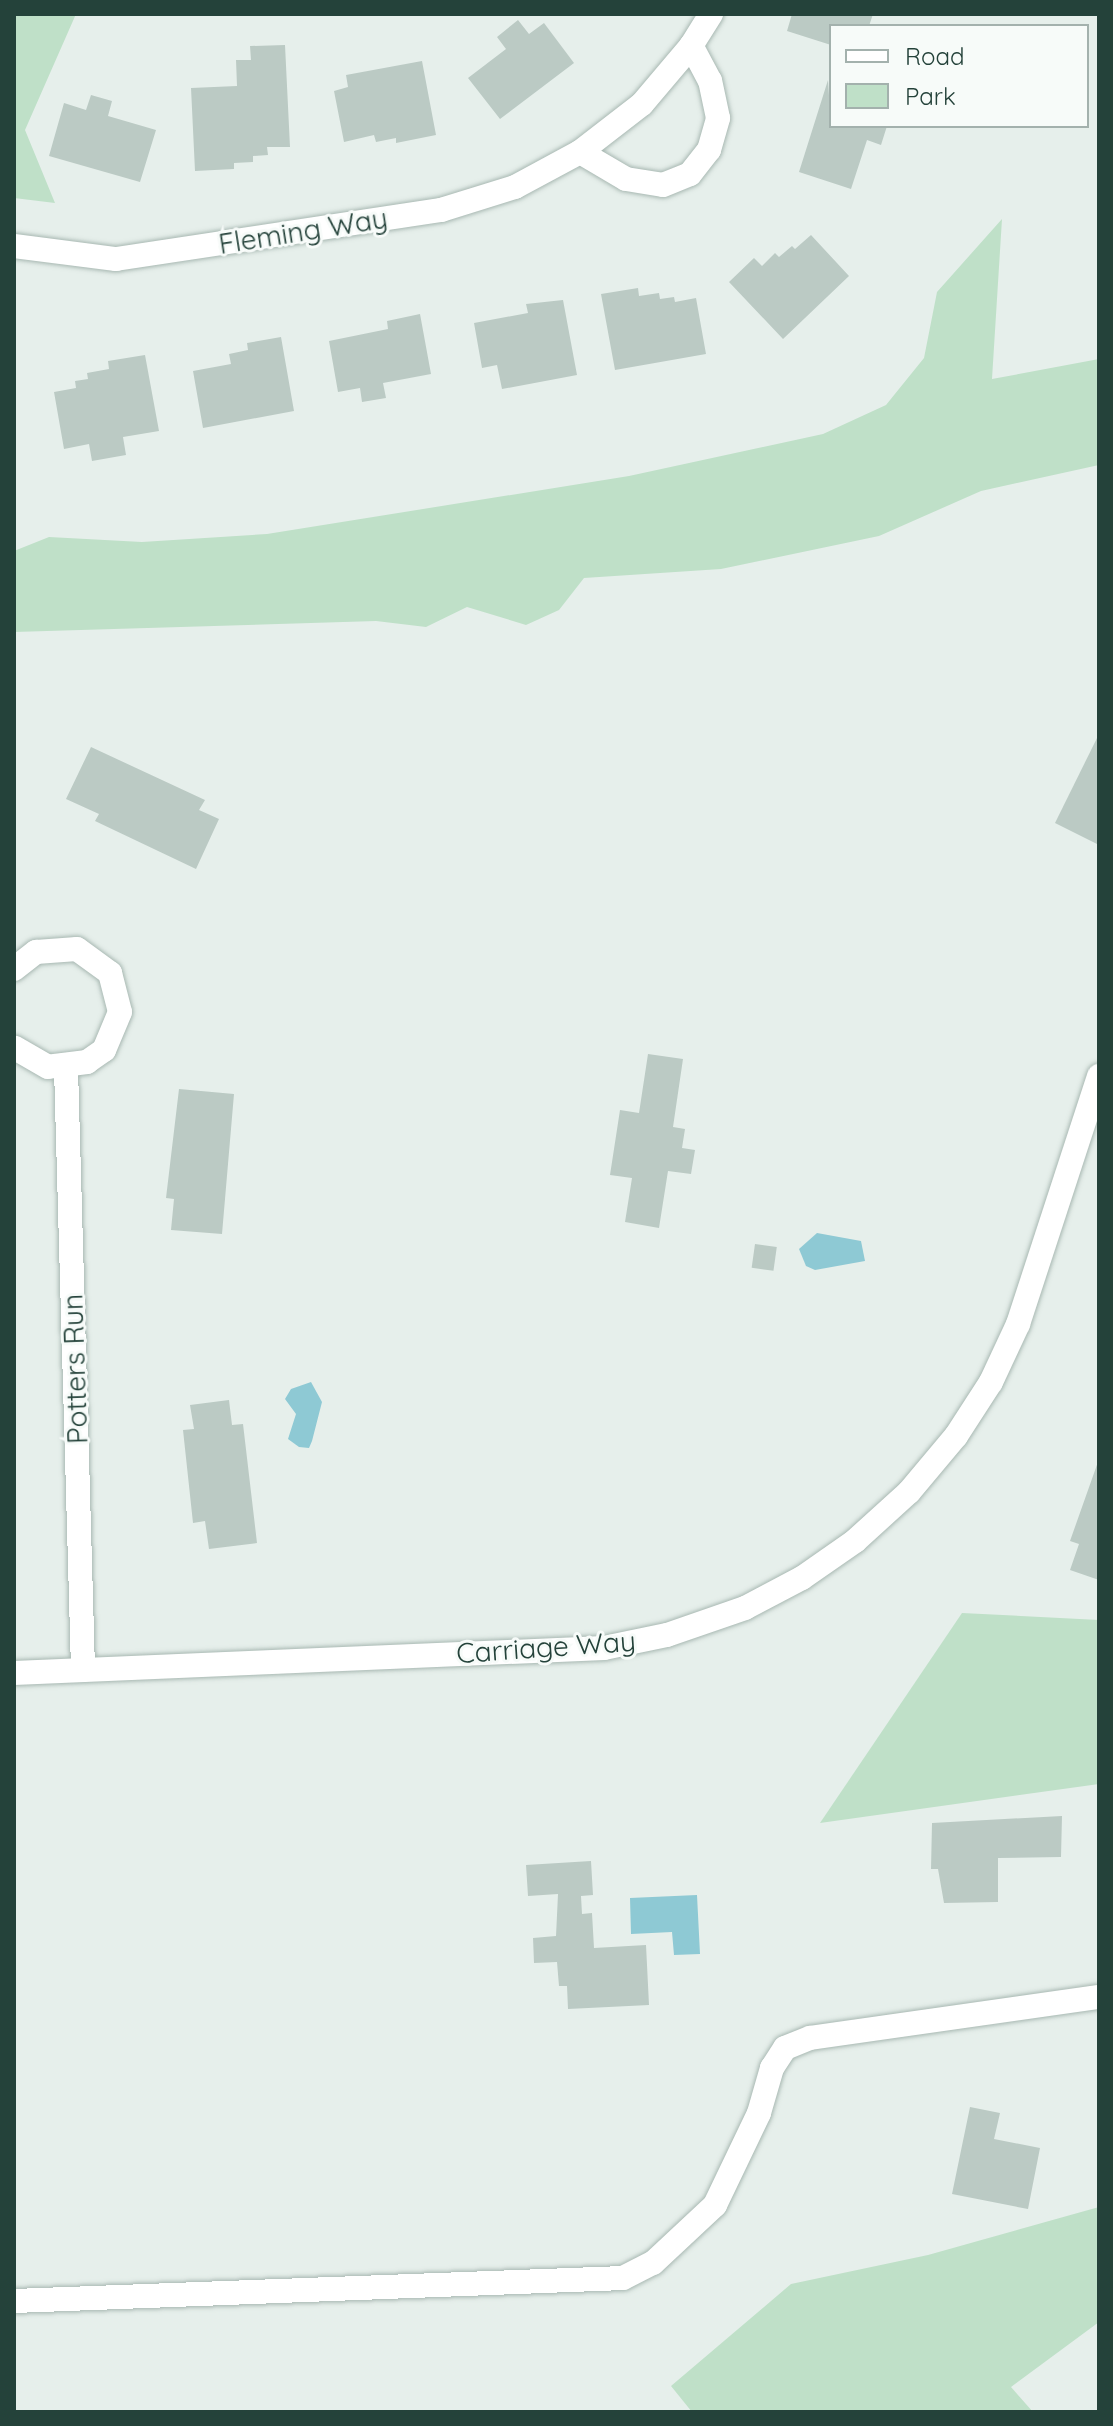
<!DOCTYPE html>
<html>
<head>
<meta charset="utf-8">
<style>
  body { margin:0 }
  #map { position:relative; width:1113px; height:2426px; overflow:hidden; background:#e6efeb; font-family:Quicksand,sans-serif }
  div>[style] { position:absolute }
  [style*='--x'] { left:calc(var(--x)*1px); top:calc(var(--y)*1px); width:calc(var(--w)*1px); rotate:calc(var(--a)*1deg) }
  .green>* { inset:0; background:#bfe0c8 }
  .water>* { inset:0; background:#8ec9d4 }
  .building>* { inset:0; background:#bbcac4; transform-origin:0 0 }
  .roads { filter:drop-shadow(0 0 2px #a8b8b2) drop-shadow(0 0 2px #a8b8b2) }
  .minor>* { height:24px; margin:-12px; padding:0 12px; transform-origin:12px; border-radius:12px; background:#fff }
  span { translate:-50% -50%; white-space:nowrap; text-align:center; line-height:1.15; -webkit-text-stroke:6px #f7fbf9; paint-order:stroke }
  .street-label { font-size:28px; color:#24423a }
  .frame { position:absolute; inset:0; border:16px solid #24423a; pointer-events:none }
  .legend { position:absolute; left:829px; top:24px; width:260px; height:104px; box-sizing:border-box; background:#f7fbf9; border:2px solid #a3b1ad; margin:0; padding:10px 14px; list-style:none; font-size:24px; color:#24423a }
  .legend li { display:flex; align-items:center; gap:16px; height:40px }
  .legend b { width:40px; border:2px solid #a3b1ad }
</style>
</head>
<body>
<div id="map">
  <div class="green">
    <div style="clip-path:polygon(14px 14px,76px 14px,25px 130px,55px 203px,14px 198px)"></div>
    <div style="clip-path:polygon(1002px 219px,992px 379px,1099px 359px,1099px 465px,981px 491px,879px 536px,721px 569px,584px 578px,559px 610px,526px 625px,467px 607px,426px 627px,376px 621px,14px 632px,14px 551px,49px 537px,142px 542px,267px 534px,629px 476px,823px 434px,886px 405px,924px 358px,937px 292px)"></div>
    <div style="clip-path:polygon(962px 1613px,1099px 1620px,1099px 1784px,820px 1823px)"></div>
    <div style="clip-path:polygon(1099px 2207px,1099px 2322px,1011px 2387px,1033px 2412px,692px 2412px,671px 2386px,791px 2284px,928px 2255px)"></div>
  </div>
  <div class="water">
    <div style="clip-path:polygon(817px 1233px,861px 1241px,865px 1261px,815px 1270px,806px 1266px,799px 1249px)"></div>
    <div style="clip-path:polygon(311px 1382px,322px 1402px,312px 1441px,309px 1448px,299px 1447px,288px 1439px,296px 1414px,285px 1399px,291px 1389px)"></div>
    <div style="clip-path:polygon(697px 1895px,700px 1954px,674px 1955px,672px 1932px,631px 1934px,630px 1898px)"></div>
  </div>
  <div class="building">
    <div style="clip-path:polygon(792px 14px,873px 14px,869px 26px,831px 26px,831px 45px,787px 31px)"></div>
    <div style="clip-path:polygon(518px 20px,529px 34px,544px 23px,574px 63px,500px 119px,468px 78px,506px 49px,497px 37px)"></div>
    <div style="clip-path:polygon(285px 45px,290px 147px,267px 147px,268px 155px,253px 156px,253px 162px,234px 163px,234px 169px,195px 171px,191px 88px,237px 86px,236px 60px,251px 60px,250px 46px)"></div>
    <div style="clip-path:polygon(422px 61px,436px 135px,396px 143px,396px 138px,376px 142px,374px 135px,344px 142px,334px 91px,348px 87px,346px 75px)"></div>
    <div style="clip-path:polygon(828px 80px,831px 126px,887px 126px,881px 145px,867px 140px,851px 189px,799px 172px)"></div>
    <div style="clip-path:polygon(91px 95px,112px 101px,108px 116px,156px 130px,140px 182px,49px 156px,64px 103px,86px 110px)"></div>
    <div style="clip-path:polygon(811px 235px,849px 276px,783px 339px,729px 282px,754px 258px,762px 266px,775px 253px,779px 257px,792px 246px,795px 249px)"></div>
    <div style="clip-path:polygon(638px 288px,639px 296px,659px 293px,660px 299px,674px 297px,675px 302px,696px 298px,706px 354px,615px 370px,601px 294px)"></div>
    <div style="clip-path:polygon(563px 300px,577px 375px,502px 389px,497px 365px,482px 368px,474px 323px,528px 313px,526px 304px)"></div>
    <div style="clip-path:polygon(420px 314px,431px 374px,383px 383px,386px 398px,362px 402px,360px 388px,338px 392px,329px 341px,388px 329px,387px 321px)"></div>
    <div style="clip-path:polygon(281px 337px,294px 411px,203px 428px,193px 371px,231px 364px,229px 354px,248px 350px,247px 343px)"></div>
    <div style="clip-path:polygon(145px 355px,159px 431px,123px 437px,126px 455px,92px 461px,89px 444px,64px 449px,54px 392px,76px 388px,75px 381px,88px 379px,87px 373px,109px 369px,108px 361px)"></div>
    <div style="clip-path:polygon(1099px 734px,1099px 845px,1055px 823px)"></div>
    <div style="clip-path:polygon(91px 747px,205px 800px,199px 810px,219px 819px,196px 869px,95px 821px,99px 814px,66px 799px)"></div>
    <div style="clip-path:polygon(648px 1054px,683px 1059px,673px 1127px,685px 1129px,682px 1148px,695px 1150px,691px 1174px,668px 1171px,659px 1228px,625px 1222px,632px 1178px,610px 1175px,620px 1110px,639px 1113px)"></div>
    <div style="clip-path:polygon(179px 1089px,234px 1094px,222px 1234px,171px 1230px,174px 1199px,166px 1198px)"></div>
    <div style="left:755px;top:1244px;width:22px;height:24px;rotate:8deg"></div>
    <div style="clip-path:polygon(229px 1400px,232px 1425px,243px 1424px,257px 1543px,209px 1549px,205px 1521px,193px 1523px,183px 1430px,194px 1429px,190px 1405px)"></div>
    <div style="clip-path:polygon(1099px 1459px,1099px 1580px,1070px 1570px,1079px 1544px,1070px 1541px)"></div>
    <div style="clip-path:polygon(1062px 1816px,1061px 1857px,998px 1858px,998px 1902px,944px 1903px,938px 1869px,931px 1869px,932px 1823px)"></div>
    <div style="clip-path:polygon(591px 1861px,593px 1895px,581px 1896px,582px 1914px,592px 1913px,594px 1948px,646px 1945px,649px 2005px,568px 2009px,567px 1986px,559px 1986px,557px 1962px,534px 1963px,533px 1938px,556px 1936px,558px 1894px,528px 1896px,526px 1865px)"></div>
    <div style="clip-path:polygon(970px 2107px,1000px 2113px,994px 2139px,1040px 2148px,1028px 2209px,952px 2194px)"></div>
  </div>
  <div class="roads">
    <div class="minor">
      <div style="--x:580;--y:152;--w:53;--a:30.4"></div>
      <div style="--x:626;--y:179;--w:37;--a:9"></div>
      <div style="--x:663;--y:185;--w:29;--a:-22"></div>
      <div style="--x:690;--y:174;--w:31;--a:-52"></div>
      <div style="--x:709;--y:150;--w:33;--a:-74"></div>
      <div style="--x:718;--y:118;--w:38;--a:-102"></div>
      <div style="--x:710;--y:81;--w:40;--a:-118"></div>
      <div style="--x:14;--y:246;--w:103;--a:7.3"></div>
      <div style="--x:116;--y:259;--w:329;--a:-8.6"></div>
      <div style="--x:441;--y:210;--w:77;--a:-17.3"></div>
      <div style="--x:515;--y:187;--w:74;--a:-28.3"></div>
      <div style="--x:580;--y:152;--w:78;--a:-37.7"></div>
      <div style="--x:642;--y:104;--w:76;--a:-49.8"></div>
      <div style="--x:691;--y:46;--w:38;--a:-58"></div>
      <div style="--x:14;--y:969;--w:28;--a:-38"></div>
      <div style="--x:36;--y:952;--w:41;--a:-4.2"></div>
      <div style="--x:77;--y:949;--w:41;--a:36"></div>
      <div style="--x:110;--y:973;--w:40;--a:75.6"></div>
      <div style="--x:120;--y:1012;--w:41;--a:112.8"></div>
      <div style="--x:104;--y:1050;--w:21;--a:145"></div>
      <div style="--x:87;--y:1062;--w:39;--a:173"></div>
      <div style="--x:48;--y:1067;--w:39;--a:-150"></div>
      <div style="--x:66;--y:1068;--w:602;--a:88.38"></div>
      <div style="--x:14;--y:1673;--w:591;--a:-2.43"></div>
      <div style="--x:604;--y:1648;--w:64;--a:-11.7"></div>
      <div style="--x:667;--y:1635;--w:83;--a:-19.1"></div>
      <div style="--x:745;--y:1608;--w:64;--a:-27.8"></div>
      <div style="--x:802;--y:1578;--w:65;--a:-34.9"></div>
      <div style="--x:855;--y:1541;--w:73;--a:-42.2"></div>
      <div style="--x:909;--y:1492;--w:73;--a:-50"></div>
      <div style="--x:956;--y:1436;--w:64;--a:-57.1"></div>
      <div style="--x:991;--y:1382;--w:64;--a:-65"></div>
      <div style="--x:1018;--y:1324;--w:261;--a:-71.9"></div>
      <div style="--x:14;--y:2301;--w:609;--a:-2.16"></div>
      <div style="--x:623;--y:2278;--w:34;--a:-27"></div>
      <div style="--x:653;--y:2263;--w:85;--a:-43.1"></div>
      <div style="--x:715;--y:2205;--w:102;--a:-64.4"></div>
      <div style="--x:759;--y:2113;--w:47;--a:-73.9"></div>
      <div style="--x:772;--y:2068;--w:24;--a:-57"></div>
      <div style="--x:785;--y:2048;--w:27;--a:-22"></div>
      <div style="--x:810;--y:2038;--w:292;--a:-8.1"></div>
    </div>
  </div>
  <div class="street-label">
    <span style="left:303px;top:231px;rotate:-9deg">Fleming Way</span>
    <span style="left:75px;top:1369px;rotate:-92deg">Potters Run</span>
    <span style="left:546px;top:1647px;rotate:-4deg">Carriage Way</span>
  </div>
  <div class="frame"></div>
  <ul class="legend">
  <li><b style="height:10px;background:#fff"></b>Road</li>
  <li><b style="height:22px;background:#bfe0c8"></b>Park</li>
  </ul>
</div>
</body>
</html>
